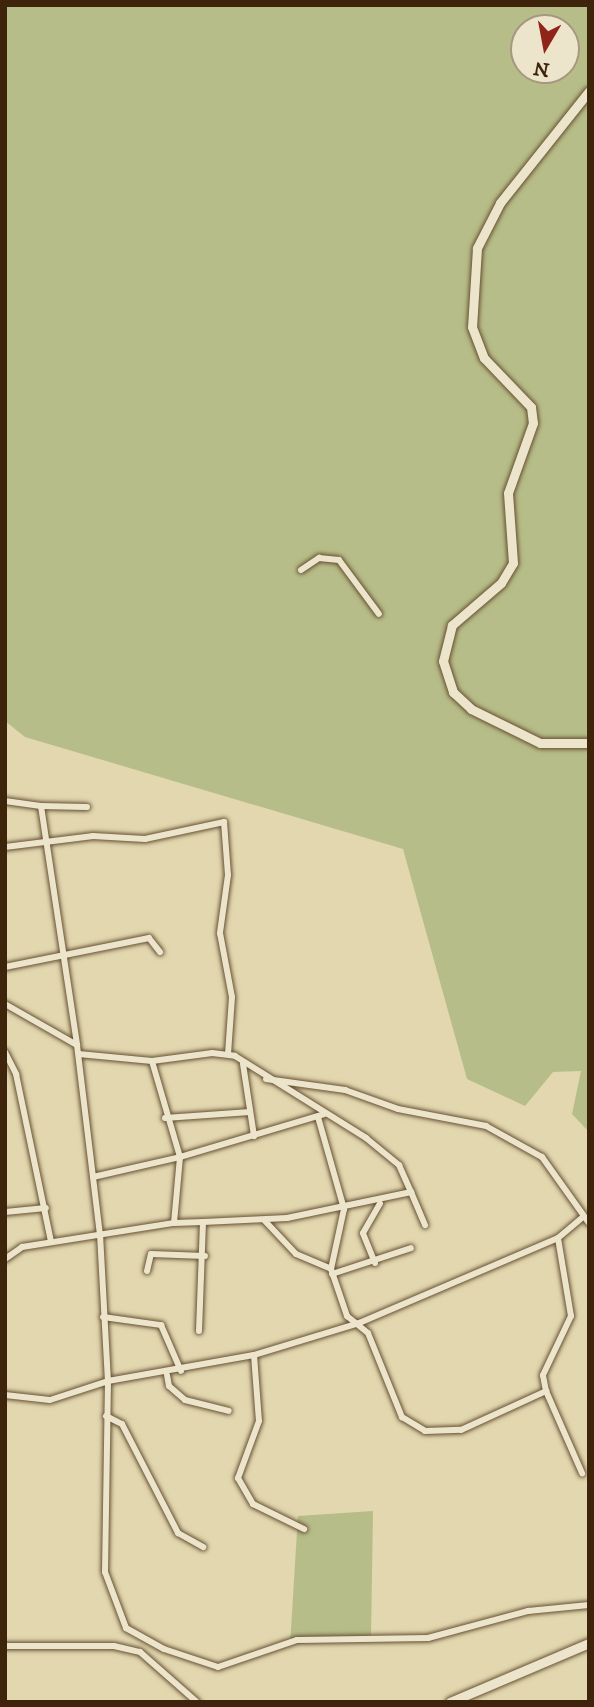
<!DOCTYPE html>
<html>
<head>
<meta charset="utf-8">
<style>
  body { margin:0 }
  #map { position:relative; width:594px; height:1707px; overflow:hidden; background:#e2d7af; font-family:"IM FELL DW Pica",serif }
  div>[style] { position:absolute }
  [style*='--x'] { left:calc(var(--x)*1px); top:calc(var(--y)*1px); width:calc(var(--w)*1px); rotate:calc(var(--a)*1deg) }
  .green>* { inset:0; background:#b7bd88 }
  .roads { filter:drop-shadow(0 0 2px #675134) drop-shadow(0 0 2px #675134) }
  .street>* { height:6px; margin:-3px; padding:0 3px; transform-origin:3px; border-radius:3px; background:#ece5cb }
  .secondary>* { height:9px; margin:-4.5px; padding:0 4.5px; transform-origin:4.5px; border-radius:4.5px; background:#ece5cb }
  span { translate:-50% -50%; white-space:nowrap; text-align:center; line-height:1.15; -webkit-text-stroke:6px #ece5cb; paint-order:stroke }
  .frame { position:absolute; inset:0; border:7px solid #3e240b; pointer-events:none }
  .north { position:absolute; left:510px; top:14px; width:70px; height:70px; box-sizing:border-box; background:#ece5cb; border:2px solid #a6987e; border-radius:50%; rotate:190deg; font-size:19px; font-weight:700; line-height:28px; text-align:center; color:#3e240b }
  .north::after { content:''; display:block; margin:auto; width:24px; height:32px; background:#8f2418; clip-path:polygon(50% 0,100% 100%,50% 72%,0 100%) }
</style>
</head>
<body>
<div id="map">
  <div class="green">
    <div style="clip-path:polygon(evenodd,5px 5px,589px 5px,589px 1132px,572px 1114px,581px 1071px,553px 1072px,525px 1106px,467px 1079px,403px 849px,25px 737px,5px 721px,5px 5px,524px 28px,566px 28px,566px 70px,524px 70px,524px 28px)"></div>
    <div style="clip-path:polygon(373px 1511px,371px 1636px,290px 1645px,298px 1516px)"></div>
  </div>
  <div class="roads">
    <div class="street">
      <div style="--x:301;--y:570;--w:22;--a:-34"></div>
      <div style="--x:319;--y:558;--w:20;--a:6"></div>
      <div style="--x:339;--y:560;--w:67;--a:53.5"></div>
      <div style="--x:5;--y:801;--w:36;--a:8"></div>
      <div style="--x:41;--y:806;--w:242;--a:81.4"></div>
      <div style="--x:41;--y:806;--w:46;--a:1.2"></div>
      <div style="--x:5;--y:847;--w:89;--a:-7.1"></div>
      <div style="--x:93;--y:836;--w:52;--a:3.3"></div>
      <div style="--x:145;--y:839;--w:81;--a:-12.1"></div>
      <div style="--x:224;--y:822;--w:53;--a:85.7"></div>
      <div style="--x:228;--y:875;--w:59;--a:97.9"></div>
      <div style="--x:220;--y:933;--w:65;--a:79.4"></div>
      <div style="--x:232;--y:997;--w:57;--a:94"></div>
      <div style="--x:5;--y:967;--w:147;--a:-11.4"></div>
      <div style="--x:149;--y:938;--w:18;--a:52"></div>
      <div style="--x:5;--y:1004;--w:83;--a:29.7"></div>
      <div style="--x:77;--y:1045;--w:190;--a:83.1"></div>
      <div style="--x:100;--y:1234;--w:147;--a:86.9"></div>
      <div style="--x:108;--y:1381;--w:191;--a:90.9"></div>
      <div style="--x:105;--y:1572;--w:60;--a:69.4"></div>
      <div style="--x:126;--y:1628;--w:43;--a:28.9"></div>
      <div style="--x:164;--y:1649;--w:57;--a:18.4"></div>
      <div style="--x:218;--y:1667;--w:83;--a:-18.9"></div>
      <div style="--x:297;--y:1640;--w:131;--a:-0.9"></div>
      <div style="--x:428;--y:1638;--w:104;--a:-15.1"></div>
      <div style="--x:528;--y:1611;--w:61;--a:-5.6"></div>
      <div style="--x:5;--y:1052;--w:25;--a:63"></div>
      <div style="--x:16;--y:1074;--w:171;--a:78.2"></div>
      <div style="--x:79;--y:1054;--w:73;--a:5.5"></div>
      <div style="--x:243;--y:1064;--w:73;--a:81.3"></div>
      <div style="--x:266;--y:1079;--w:80;--a:7.9"></div>
      <div style="--x:345;--y:1090;--w:56;--a:19.7"></div>
      <div style="--x:398;--y:1109;--w:90;--a:10.9"></div>
      <div style="--x:486;--y:1126;--w:64;--a:29"></div>
      <div style="--x:542;--y:1157;--w:81;--a:54.5"></div>
      <div style="--x:318;--y:1117;--w:96;--a:74.2"></div>
      <div style="--x:344;--y:1209;--w:61;--a:102.2"></div>
      <div style="--x:165;--y:1118;--w:85;--a:-4"></div>
      <div style="--x:93;--y:1177;--w:89;--a:-12.9"></div>
      <div style="--x:180;--y:1157;--w:100;--a:-106.3"></div>
      <div style="--x:152;--y:1061;--w:61;--a:-7.6"></div>
      <div style="--x:212;--y:1053;--w:23;--a:7"></div>
      <div style="--x:235;--y:1056;--w:155;--a:32"></div>
      <div style="--x:366;--y:1138;--w:43;--a:39.3"></div>
      <div style="--x:399;--y:1165;--w:30;--a:66"></div>
      <div style="--x:5;--y:1212;--w:41;--a:-5.6"></div>
      <div style="--x:265;--y:1221;--w:45;--a:46.8"></div>
      <div style="--x:296;--y:1254;--w:38;--a:23"></div>
      <div style="--x:331;--y:1269;--w:50;--a:71.2"></div>
      <div style="--x:347;--y:1316;--w:27;--a:39"></div>
      <div style="--x:368;--y:1333;--w:91;--a:68"></div>
      <div style="--x:402;--y:1417;--w:27;--a:31"></div>
      <div style="--x:425;--y:1431;--w:36;--a:-2"></div>
      <div style="--x:461;--y:1430;--w:94;--a:-24.6"></div>
      <div style="--x:546;--y:1391;--w:90;--a:66.3"></div>
      <div style="--x:203;--y:1222;--w:84;--a:-2.7"></div>
      <div style="--x:287;--y:1218;--w:127;--a:-11.8"></div>
      <div style="--x:411;--y:1192;--w:36;--a:67"></div>
      <div style="--x:5;--y:1259;--w:21;--a:-35"></div>
      <div style="--x:22;--y:1247;--w:154;--a:-9"></div>
      <div style="--x:375;--y:1263;--w:32;--a:-112"></div>
      <div style="--x:363;--y:1233;--w:34;--a:-60"></div>
      <div style="--x:147;--y:1271;--w:17;--a:-77"></div>
      <div style="--x:151;--y:1254;--w:54;--a:2.1"></div>
      <div style="--x:332;--y:1274;--w:83;--a:-18.2"></div>
      <div style="--x:103;--y:1317;--w:59;--a:7.9"></div>
      <div style="--x:161;--y:1325;--w:50;--a:66.5"></div>
      <div style="--x:199;--y:1331;--w:109;--a:-87.9"></div>
      <div style="--x:203;--y:1222;--w:29;--a:178"></div>
      <div style="--x:174;--y:1223;--w:66;--a:-84.8"></div>
      <div style="--x:180;--y:1157;--w:150;--a:-16.6"></div>
      <div style="--x:254;--y:1355;--w:66;--a:85.7"></div>
      <div style="--x:259;--y:1421;--w:61;--a:110.2"></div>
      <div style="--x:238;--y:1478;--w:30;--a:60"></div>
      <div style="--x:253;--y:1504;--w:57;--a:26.1"></div>
      <div style="--x:167;--y:1375;--w:11;--a:80"></div>
      <div style="--x:169;--y:1386;--w:21;--a:41"></div>
      <div style="--x:185;--y:1400;--w:45;--a:14"></div>
      <div style="--x:546;--y:1391;--w:16;--a:-101"></div>
      <div style="--x:543;--y:1375;--w:65;--a:-64.6"></div>
      <div style="--x:571;--y:1316;--w:79;--a:-99.5"></div>
      <div style="--x:558;--y:1238;--w:33;--a:-40"></div>
      <div style="--x:5;--y:1395;--w:45;--a:6.3"></div>
      <div style="--x:50;--y:1400;--w:61;--a:-18.1"></div>
      <div style="--x:108;--y:1381;--w:148;--a:-10.1"></div>
      <div style="--x:254;--y:1355;--w:110;--a:-16.9"></div>
      <div style="--x:359;--y:1323;--w:216;--a:-23.1"></div>
      <div style="--x:106;--y:1416;--w:18;--a:27"></div>
      <div style="--x:122;--y:1424;--w:123;--a:62.8"></div>
      <div style="--x:178;--y:1533;--w:29;--a:29"></div>
      <div style="--x:5;--y:1646;--w:109;--a:0"></div>
      <div style="--x:114;--y:1646;--w:27;--a:13"></div>
      <div style="--x:140;--y:1652;--w:76;--a:41.3"></div>
    </div>
    <div class="secondary">
      <div style="--x:589;--y:91;--w:143;--a:128.5"></div>
      <div style="--x:500;--y:203;--w:51;--a:117.1"></div>
      <div style="--x:477;--y:248;--w:79;--a:93.6"></div>
      <div style="--x:472;--y:327;--w:33;--a:69"></div>
      <div style="--x:484;--y:358;--w:68;--a:46.2"></div>
      <div style="--x:531;--y:407;--w:16;--a:83"></div>
      <div style="--x:533;--y:423;--w:74;--a:109.7"></div>
      <div style="--x:508;--y:493;--w:70;--a:85.9"></div>
      <div style="--x:513;--y:563;--w:23;--a:121"></div>
      <div style="--x:501;--y:583;--w:65;--a:139.4"></div>
      <div style="--x:452;--y:625;--w:37;--a:104"></div>
      <div style="--x:443;--y:661;--w:33;--a:72"></div>
      <div style="--x:453;--y:692;--w:25;--a:43"></div>
      <div style="--x:471;--y:709;--w:77;--a:26.2"></div>
      <div style="--x:540;--y:743;--w:49;--a:0"></div>
      <div style="--x:450;--y:1702;--w:151;--a:-23"></div>
    </div>
  </div>
  <div class="frame"></div>
  <div class="north">N</div>
</div>
</body>
</html>
